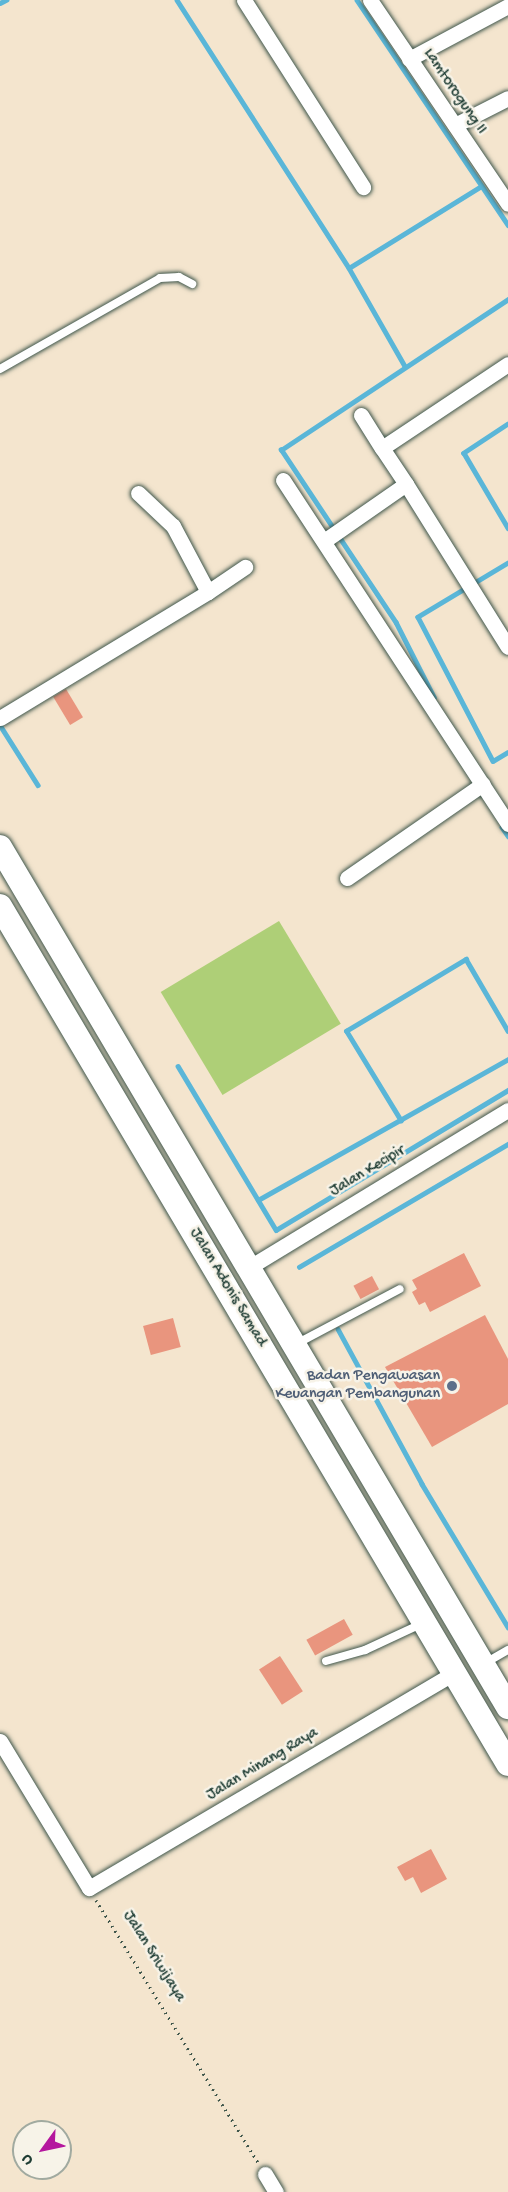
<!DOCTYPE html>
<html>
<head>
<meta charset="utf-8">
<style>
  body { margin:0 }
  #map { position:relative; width:508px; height:2192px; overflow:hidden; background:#f4e5ce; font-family:"Gochi Hand",sans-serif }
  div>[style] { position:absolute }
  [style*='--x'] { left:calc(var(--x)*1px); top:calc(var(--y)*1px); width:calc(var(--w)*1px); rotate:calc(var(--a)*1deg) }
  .green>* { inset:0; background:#aecf77; transform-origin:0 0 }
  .stream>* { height:4.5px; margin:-2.25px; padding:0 2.25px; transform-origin:2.25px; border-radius:2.25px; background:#5ab6d8 }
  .building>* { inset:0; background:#e9957e; transform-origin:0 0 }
  .path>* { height:3px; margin-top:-1.5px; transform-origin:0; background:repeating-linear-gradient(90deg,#3f564b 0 1.5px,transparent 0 6px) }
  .roads { filter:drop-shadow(0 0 2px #3f564b) drop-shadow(0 0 2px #3f564b) }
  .service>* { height:8px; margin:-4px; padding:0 4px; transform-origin:4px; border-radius:4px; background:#fff }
  .minor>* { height:15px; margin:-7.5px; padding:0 7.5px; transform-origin:7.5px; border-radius:7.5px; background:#fff }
  .trunk>* { height:24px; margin:-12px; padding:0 12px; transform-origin:12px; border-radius:12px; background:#fff }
  .dots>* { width:16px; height:16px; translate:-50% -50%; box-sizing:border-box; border:3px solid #f7f3e8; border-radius:50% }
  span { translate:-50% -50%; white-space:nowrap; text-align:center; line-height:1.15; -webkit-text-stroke:5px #f7f3e8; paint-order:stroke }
  .street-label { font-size:16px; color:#1f3d34 }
  .service-label { font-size:16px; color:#4e5e75 }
  .right { translate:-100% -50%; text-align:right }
  .north { position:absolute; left:12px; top:2120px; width:60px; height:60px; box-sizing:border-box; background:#f7f3e8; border:2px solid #a1aaa0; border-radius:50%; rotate:237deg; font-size:16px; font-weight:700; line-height:24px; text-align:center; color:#1f3d34 }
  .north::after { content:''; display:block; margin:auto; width:21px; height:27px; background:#b5179e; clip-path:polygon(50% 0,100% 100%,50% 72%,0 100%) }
</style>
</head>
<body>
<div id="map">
  <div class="green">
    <div style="left:279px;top:921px;width:120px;height:138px;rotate:59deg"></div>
  </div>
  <div class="stream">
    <div style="--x:177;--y:0;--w:318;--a:57.3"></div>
    <div style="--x:349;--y:268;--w:155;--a:-31.8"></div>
    <div style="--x:357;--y:0;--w:271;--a:56.1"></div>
    <div style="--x:0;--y:3;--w:7;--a:-27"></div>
    <div style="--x:349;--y:268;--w:113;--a:60.3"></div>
    <div style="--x:508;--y:424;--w:53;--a:146.6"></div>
    <div style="--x:464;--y:453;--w:87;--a:59.6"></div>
    <div style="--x:508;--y:563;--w:105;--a:149"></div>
    <div style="--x:418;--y:617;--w:162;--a:62.5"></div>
    <div style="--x:493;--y:761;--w:17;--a:-31"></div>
    <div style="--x:434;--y:698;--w:84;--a:-116.9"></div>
    <div style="--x:396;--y:623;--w:208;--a:-123.6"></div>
    <div style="--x:281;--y:450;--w:273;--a:-33.6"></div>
    <div style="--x:0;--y:725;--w:71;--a:57.7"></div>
    <div style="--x:502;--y:827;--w:11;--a:56"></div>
    <div style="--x:178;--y:1066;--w:191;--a:59.1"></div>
    <div style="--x:276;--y:1230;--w:271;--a:-31.1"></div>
    <div style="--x:401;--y:1121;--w:105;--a:-121.4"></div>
    <div style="--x:346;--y:1031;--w:140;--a:-31"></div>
    <div style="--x:466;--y:959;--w:83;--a:59.7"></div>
    <div style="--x:258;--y:1200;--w:287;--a:-29.4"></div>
    <div style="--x:299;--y:1267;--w:243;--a:-30.5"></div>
    <div style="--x:338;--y:1329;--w:176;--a:61.5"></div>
    <div style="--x:422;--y:1484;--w:167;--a:59"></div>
  </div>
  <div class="building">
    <div style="left:66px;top:689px;width:33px;height:15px;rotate:59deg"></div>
    <div style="clip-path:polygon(464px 1253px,481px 1286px,430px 1312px,425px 1302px,419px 1305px,412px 1292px,417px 1289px,412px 1280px)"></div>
    <div style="left:372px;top:1276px;width:15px;height:21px;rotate:62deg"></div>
    <div style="clip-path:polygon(485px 1315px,508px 1359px,508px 1404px,432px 1447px,385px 1367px)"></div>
    <div style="left:173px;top:1318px;width:30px;height:31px;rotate:75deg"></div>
    <div style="left:344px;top:1619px;width:18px;height:43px;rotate:61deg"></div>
    <div style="left:280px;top:1656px;width:42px;height:25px;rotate:57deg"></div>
    <div style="clip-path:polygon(431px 1849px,447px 1879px,421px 1893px,413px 1877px,405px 1881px,397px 1867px)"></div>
  </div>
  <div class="path">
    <div style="--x:96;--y:1900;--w:308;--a:58.3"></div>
  </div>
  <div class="roads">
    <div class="service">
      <div style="--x:0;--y:369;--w:184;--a:-29.6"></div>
      <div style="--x:160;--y:278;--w:19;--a:-3"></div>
      <div style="--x:179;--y:277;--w:15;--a:28"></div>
      <div style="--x:298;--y:1343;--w:115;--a:-27.9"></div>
      <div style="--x:326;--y:1661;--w:41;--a:-15.8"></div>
      <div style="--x:365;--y:1650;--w:62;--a:-24.9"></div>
      <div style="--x:487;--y:1662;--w:24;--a:-30"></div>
    </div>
    <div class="minor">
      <div style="--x:244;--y:0;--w:222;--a:57.5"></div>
      <div style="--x:370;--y:0;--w:246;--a:55.9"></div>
      <div style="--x:409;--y:59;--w:112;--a:-28.2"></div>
      <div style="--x:455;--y:125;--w:59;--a:-27"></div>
      <div style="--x:361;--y:415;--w:39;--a:58"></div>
      <div style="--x:382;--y:448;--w:151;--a:-33.7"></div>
      <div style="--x:283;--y:480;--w:411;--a:56.8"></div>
      <div style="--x:406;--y:484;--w:192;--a:58"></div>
      <div style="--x:324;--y:541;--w:100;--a:-34.8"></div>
      <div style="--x:406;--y:484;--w:43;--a:-123.7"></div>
      <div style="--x:208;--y:592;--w:45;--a:-34"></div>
      <div style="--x:0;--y:718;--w:243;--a:-31.2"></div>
      <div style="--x:208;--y:592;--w:75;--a:-117.9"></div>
      <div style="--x:173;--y:526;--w:48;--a:-136.7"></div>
      <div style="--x:347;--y:878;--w:165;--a:-34.7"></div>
      <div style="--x:248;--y:1268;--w:304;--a:-31.3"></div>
      <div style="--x:0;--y:1741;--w:172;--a:58.8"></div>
      <div style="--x:89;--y:1888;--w:425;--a:-30.5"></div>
      <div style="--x:265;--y:2174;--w:21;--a:59"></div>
    </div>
    <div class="trunk">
      <div style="--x:0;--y:847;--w:999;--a:59.43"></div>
      <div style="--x:0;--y:906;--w:997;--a:59.37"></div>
    </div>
  </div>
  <div class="dots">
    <div style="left:452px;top:1386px;background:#5c6f8a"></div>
  </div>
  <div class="street-label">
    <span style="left:454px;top:92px;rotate:56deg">Lamtorogung II</span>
    <span style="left:368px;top:1172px;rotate:-31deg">Jalan Kecipir</span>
    <span style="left:227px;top:1288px;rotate:59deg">Jalan Adonis Samad</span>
    <span style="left:263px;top:1765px;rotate:-31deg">Jalan Minang Raya</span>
    <span style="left:153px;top:1957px;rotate:58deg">Jalan Sriwijaya</span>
  </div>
  <div class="service-label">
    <span class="right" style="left:440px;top:1386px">Badan Pengawasan<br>Keuangan Pembangunan</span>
  </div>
  <div class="north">U</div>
</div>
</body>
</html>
